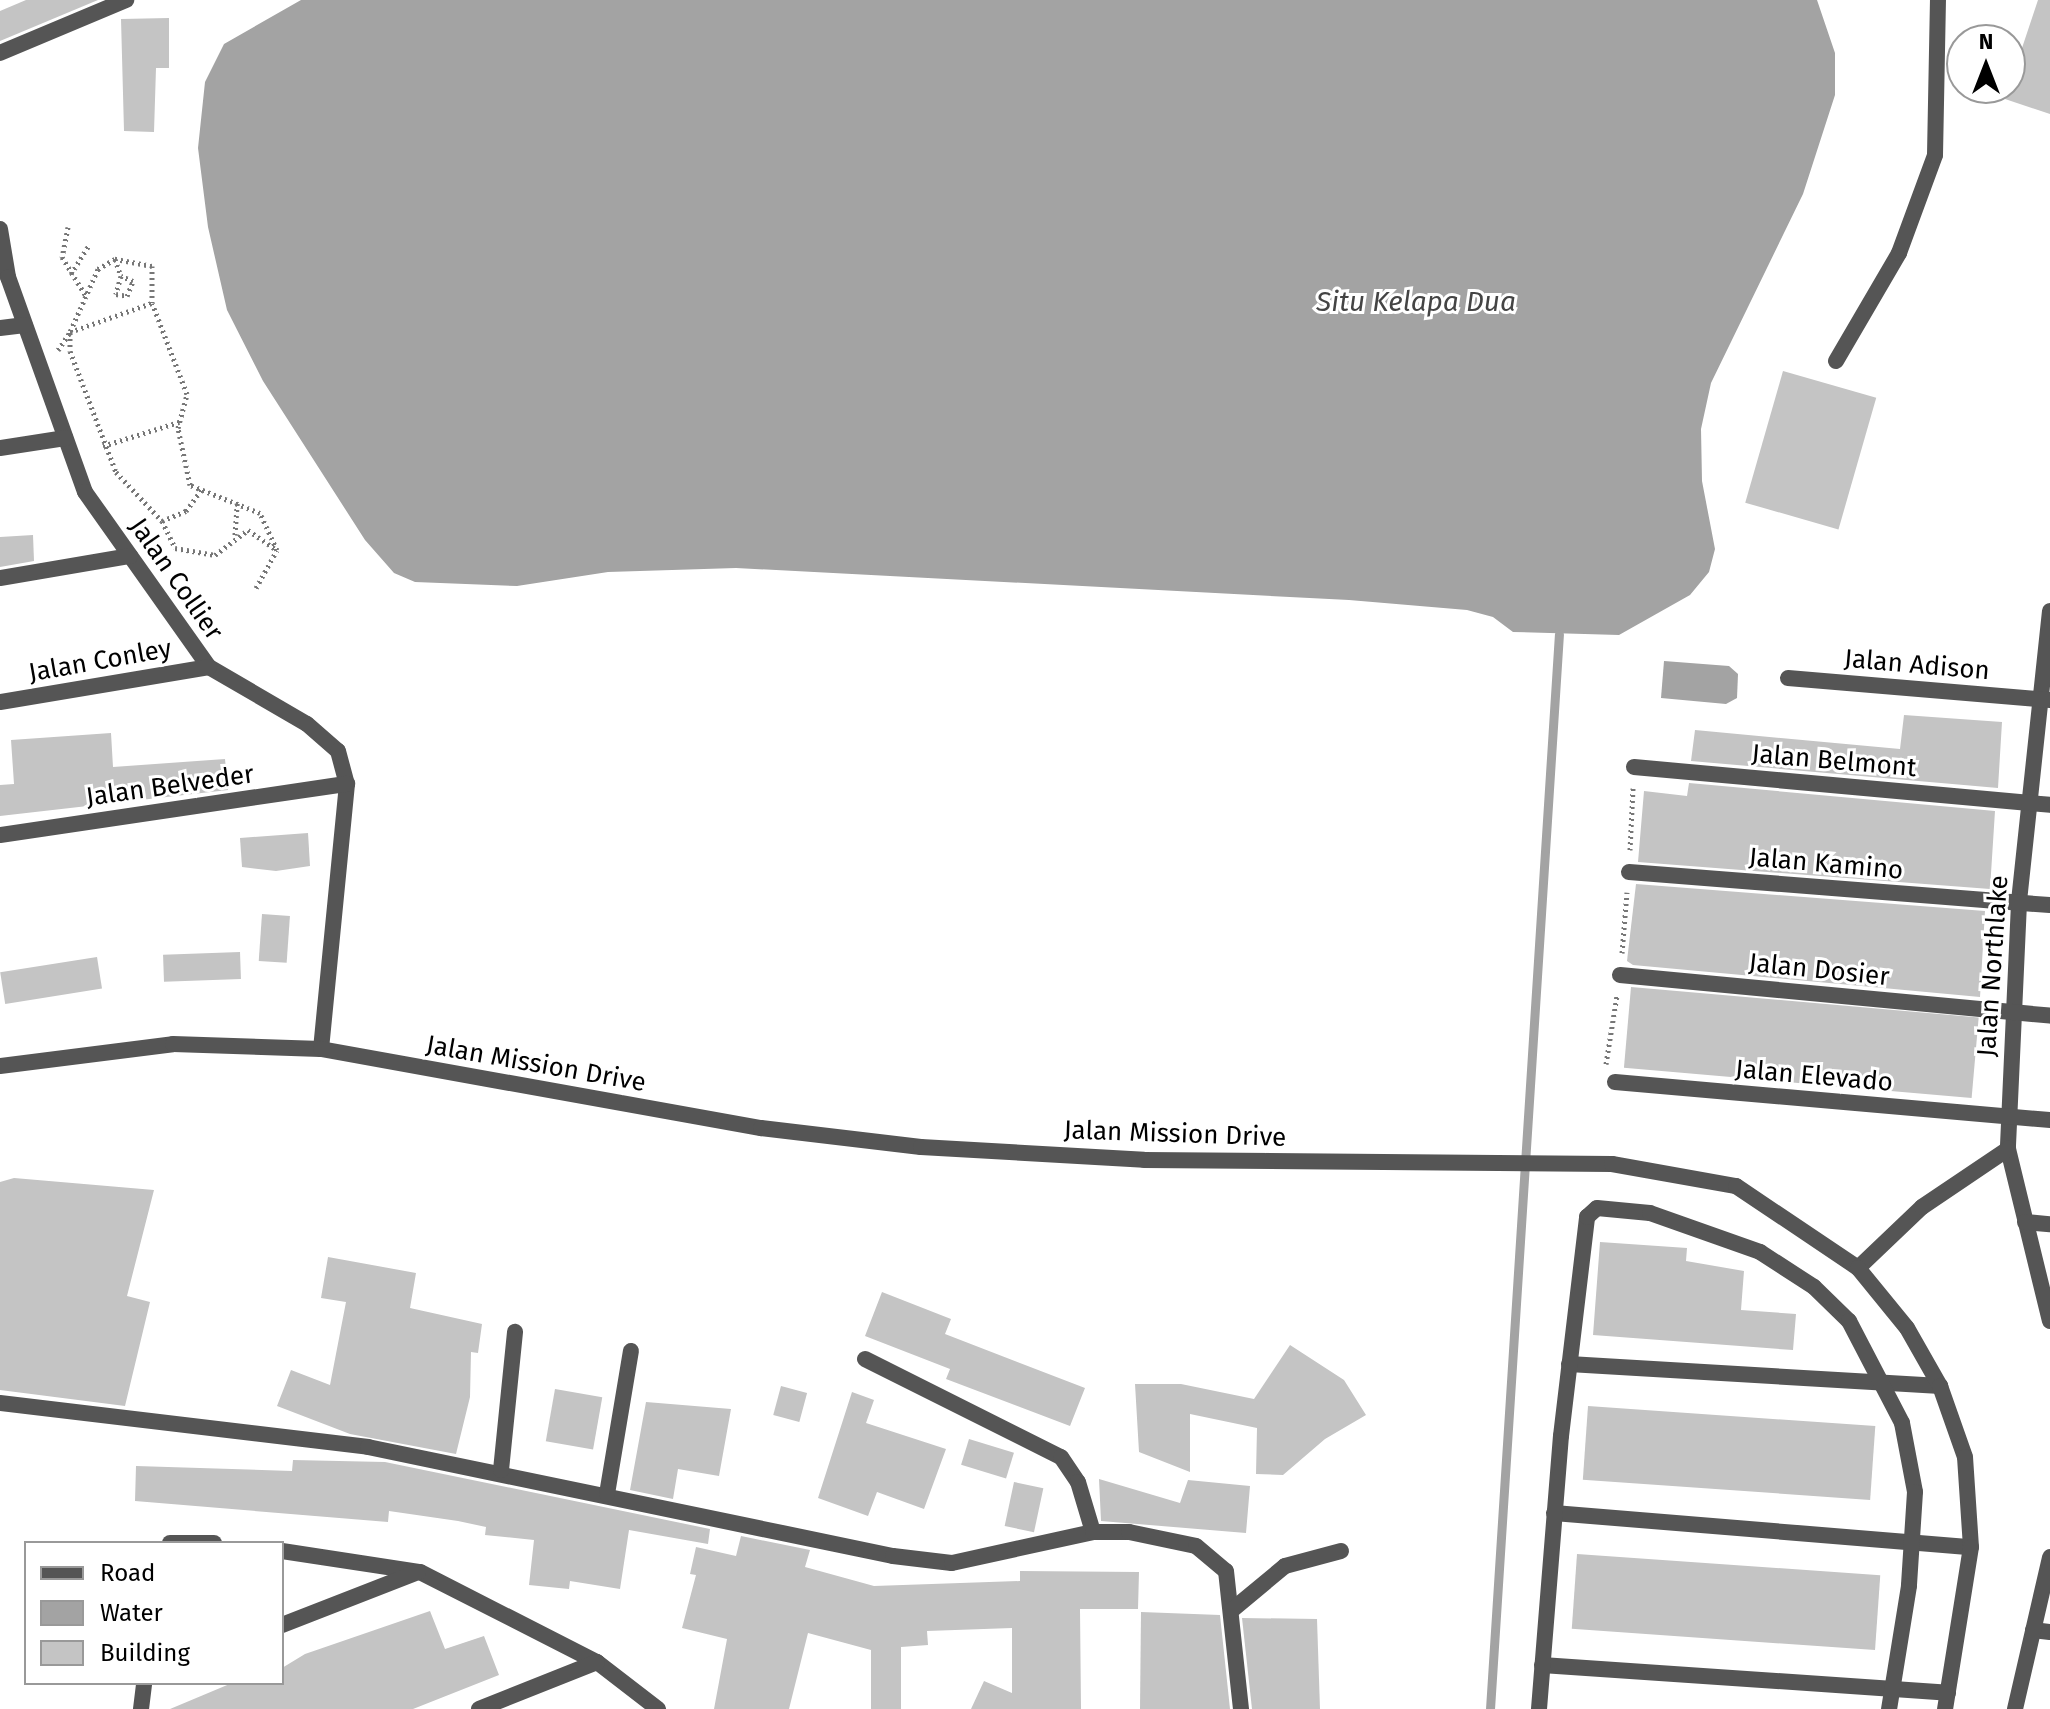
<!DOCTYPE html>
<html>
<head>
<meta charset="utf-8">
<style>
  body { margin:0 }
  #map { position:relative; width:2050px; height:1709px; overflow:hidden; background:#fff; font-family:"Fira Sans",sans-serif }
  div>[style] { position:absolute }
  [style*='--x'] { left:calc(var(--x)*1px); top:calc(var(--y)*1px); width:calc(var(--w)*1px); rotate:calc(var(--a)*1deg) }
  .water>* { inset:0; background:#a3a3a3 }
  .stream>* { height:9px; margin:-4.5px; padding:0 4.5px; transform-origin:4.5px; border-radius:4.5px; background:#a3a3a3 }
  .building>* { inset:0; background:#c4c4c4; transform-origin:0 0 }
  .path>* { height:5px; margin-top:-2.5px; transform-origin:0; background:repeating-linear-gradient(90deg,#777 0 2px,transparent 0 6px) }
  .service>* { height:16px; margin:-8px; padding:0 8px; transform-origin:8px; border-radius:8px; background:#555 }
  .minor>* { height:16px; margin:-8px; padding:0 8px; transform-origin:8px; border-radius:8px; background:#555 }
  .tertiary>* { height:16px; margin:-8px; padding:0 8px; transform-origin:8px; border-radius:8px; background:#555 }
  span { translate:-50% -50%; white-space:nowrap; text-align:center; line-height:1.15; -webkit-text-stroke:6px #fff; paint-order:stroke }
  .street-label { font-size:26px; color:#000 }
  .water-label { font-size:28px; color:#444; font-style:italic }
  .legend { position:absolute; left:24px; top:1541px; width:260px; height:144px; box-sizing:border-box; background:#fff; border:2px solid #999; margin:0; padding:10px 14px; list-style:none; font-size:24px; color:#000 }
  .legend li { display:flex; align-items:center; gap:16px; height:40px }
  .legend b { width:40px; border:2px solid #999 }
  .north { position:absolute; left:1946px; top:24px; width:80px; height:80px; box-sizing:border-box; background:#fff; border:2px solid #999; border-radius:50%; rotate:0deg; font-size:22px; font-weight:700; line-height:32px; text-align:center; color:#000 }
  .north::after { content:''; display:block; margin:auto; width:28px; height:36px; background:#000; clip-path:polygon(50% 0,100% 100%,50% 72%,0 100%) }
</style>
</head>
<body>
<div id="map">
  <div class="water">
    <div style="clip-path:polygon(301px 0,1817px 0,1835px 53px,1835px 95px,1803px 194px,1711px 383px,1701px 429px,1702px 481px,1715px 549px,1709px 572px,1690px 595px,1619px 635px,1513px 632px,1493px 617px,1467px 610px,1349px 600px,736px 568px,608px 572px,517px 586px,415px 582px,394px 573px,365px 540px,263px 381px,227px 310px,208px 227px,198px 148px,205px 82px,224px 44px)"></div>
    <div style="clip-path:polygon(1664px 661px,1729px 666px,1738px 674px,1737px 698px,1726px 704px,1661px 698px)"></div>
  </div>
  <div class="stream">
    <div style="--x:1490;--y:1709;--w:1077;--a:-86.33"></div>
  </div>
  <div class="building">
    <div style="clip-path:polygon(26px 0,98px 0,0 41px,0 11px)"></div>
    <div style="clip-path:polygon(2038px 0,2050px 0,2050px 114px,2005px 99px)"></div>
    <div style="clip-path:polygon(169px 18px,169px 68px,156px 68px,154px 132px,124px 131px,121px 19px)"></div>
    <div style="left:1783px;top:371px;width:97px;height:137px;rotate:16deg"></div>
    <div style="clip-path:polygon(33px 535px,34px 561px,0 567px,0 537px)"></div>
    <div style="clip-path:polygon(1904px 715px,2002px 722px,1998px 788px,1691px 761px,1695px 730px,1900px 749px)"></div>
    <div style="clip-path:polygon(111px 733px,113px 767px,225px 759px,228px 790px,0 816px,0 785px,14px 784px,11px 740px)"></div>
    <div style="clip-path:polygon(1689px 783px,1995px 811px,1990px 889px,1638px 862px,1644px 791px,1687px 796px)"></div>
    <div style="clip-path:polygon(308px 833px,310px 866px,276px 871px,242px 867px,240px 838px)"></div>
    <div style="clip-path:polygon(1636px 884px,1985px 911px,1980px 997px,1633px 965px,1627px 961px)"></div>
    <div style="left:262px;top:914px;width:28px;height:47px;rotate:4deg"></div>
    <div style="left:240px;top:952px;width:27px;height:77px;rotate:88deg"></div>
    <div style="left:97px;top:957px;width:32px;height:98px;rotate:81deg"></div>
    <div style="left:1631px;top:987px;width:349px;height:81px;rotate:5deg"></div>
    <div style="clip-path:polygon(14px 1178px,154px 1190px,127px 1296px,150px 1302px,125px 1406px,0 1390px,0 1182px)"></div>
    <div style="clip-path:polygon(1600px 1242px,1687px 1248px,1686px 1261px,1744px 1271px,1741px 1310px,1796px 1314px,1793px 1350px,1593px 1335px)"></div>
    <div style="clip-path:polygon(328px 1257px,416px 1273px,410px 1308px,482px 1324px,478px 1353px,471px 1352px,470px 1397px,456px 1454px,350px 1434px,277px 1406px,291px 1370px,330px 1385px,346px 1302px,321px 1298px)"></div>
    <div style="clip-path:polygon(882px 1292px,951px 1319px,945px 1334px,1085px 1388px,1070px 1426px,946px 1379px,950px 1369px,865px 1336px)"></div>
    <div style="clip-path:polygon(1290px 1345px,1344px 1380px,1366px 1415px,1325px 1439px,1283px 1475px,1256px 1474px,1257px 1428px,1190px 1414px,1190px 1472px,1139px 1452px,1135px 1384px,1181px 1384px,1254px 1399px)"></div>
    <div style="left:781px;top:1386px;width:27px;height:30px;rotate:15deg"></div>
    <div style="left:555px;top:1389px;width:48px;height:53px;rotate:10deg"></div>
    <div style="clip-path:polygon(852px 1392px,874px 1400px,866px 1423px,946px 1449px,924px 1509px,877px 1492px,868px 1516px,818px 1498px)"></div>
    <div style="clip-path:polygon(646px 1402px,731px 1409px,719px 1476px,678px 1469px,673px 1499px,630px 1490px)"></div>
    <div style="left:1588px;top:1406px;width:288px;height:74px;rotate:4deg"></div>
    <div style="left:969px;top:1439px;width:47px;height:27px;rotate:17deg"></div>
    <div style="clip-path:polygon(293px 1460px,385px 1462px,710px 1529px,708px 1544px,629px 1530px,620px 1589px,570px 1581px,569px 1589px,529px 1585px,534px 1540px,485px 1535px,486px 1527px,458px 1521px,389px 1511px,388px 1522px,135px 1501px,136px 1466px,292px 1471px)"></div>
    <div style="clip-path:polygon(1099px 1479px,1180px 1503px,1188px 1480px,1250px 1486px,1246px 1533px,1101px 1521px)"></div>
    <div style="left:1014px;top:1482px;width:30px;height:45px;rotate:12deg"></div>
    <div style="clip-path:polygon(741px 1536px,810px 1550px,805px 1567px,874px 1586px,1020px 1581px,1020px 1571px,1139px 1572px,1138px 1609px,1080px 1609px,1081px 1709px,971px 1709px,984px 1681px,1012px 1693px,1012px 1628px,927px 1631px,928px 1645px,901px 1647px,901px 1709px,871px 1709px,871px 1650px,808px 1633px,789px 1709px,714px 1709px,727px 1639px,682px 1628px,696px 1575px,690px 1574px,696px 1547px,736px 1556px)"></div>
    <div style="left:1577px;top:1554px;width:304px;height:75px;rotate:4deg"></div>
    <div style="clip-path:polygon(430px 1611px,445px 1649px,484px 1636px,499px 1675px,413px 1709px,170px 1709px,232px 1683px,282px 1683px,282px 1668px,305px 1654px)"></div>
    <div style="clip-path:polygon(1141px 1612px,1220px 1615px,1230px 1709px,1140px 1709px)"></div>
    <div style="clip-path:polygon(1242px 1618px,1317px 1619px,1320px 1709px,1252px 1709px)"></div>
  </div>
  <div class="path">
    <div style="--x:68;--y:227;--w:31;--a:101"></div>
    <div style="--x:62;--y:257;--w:46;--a:58.4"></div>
    <div style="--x:115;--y:259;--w:18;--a:71"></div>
    <div style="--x:121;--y:276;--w:19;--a:106"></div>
    <div style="--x:116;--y:294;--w:11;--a:10"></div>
    <div style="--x:127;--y:296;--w:16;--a:-68"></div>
    <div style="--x:133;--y:281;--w:13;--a:-157"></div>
    <div style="--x:71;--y:274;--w:34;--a:-58"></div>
    <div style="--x:58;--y:350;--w:22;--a:-56"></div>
    <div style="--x:70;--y:332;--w:87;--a:-19.5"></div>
    <div style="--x:103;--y:446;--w:80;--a:-17.5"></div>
    <div style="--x:162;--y:521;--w:26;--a:-23"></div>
    <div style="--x:186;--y:511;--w:27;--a:-54"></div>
    <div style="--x:235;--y:535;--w:32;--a:-86"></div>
    <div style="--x:256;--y:588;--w:43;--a:-61.1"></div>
    <div style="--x:277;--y:550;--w:41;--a:-114.7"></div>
    <div style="--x:260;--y:513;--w:75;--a:-158.2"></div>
    <div style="--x:190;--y:485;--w:58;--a:-101.9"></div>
    <div style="--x:178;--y:428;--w:35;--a:-75"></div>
    <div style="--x:187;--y:394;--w:97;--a:-111"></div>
    <div style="--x:152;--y:303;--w:37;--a:-90"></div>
    <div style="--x:152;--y:266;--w:38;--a:-169"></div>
    <div style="--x:115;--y:259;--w:20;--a:150"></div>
    <div style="--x:98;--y:269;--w:69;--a:114"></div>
    <div style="--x:70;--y:332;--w:19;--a:90"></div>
    <div style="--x:70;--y:351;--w:129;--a:69.2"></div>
    <div style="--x:116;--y:472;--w:67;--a:46.8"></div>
    <div style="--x:162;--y:521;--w:30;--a:64"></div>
    <div style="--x:175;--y:548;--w:41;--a:9.9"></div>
    <div style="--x:215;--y:555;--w:41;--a:-37.1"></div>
    <div style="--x:248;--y:530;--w:35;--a:35"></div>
    <div style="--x:1630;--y:850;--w:62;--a:-87.2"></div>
    <div style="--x:1622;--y:953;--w:61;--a:-85.3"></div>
    <div style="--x:1606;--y:1064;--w:70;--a:-80.9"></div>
  </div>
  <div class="service">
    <div style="--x:1569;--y:1364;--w:372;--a:3.4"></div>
    <div style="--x:1554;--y:1513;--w:418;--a:4.7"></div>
    <div style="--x:1542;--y:1665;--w:407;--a:3.9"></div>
    <div style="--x:1539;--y:1709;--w:274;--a:-85.4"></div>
    <div style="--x:1561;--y:1436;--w:221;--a:-83.2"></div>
    <div style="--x:1587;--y:1217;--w:13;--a:-42"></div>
    <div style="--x:1597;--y:1208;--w:53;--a:5.4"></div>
    <div style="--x:1650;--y:1213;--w:117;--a:19.5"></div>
    <div style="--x:1760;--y:1252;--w:64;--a:32.9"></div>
    <div style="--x:1814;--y:1287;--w:49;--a:44.2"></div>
    <div style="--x:1849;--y:1321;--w:115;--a:62.5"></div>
    <div style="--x:1902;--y:1423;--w:70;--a:79.3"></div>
    <div style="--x:1915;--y:1492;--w:94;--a:93.7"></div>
    <div style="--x:1909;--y:1586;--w:125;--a:99.2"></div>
  </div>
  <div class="minor">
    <div style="--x:0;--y:53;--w:137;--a:-22.8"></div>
    <div style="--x:0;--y:229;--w:49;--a:80.5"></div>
    <div style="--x:8;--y:277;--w:228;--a:70.3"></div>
    <div style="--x:85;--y:492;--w:214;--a:54.7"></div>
    <div style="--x:209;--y:667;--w:113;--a:30.2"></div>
    <div style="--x:307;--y:724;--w:41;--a:41.1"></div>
    <div style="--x:338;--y:751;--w:34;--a:75"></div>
    <div style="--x:347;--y:784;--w:266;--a:95.6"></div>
    <div style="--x:0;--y:328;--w:25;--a:-7"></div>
    <div style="--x:1836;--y:361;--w:125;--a:-59.7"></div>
    <div style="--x:1899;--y:253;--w:104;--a:-69.8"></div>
    <div style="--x:1935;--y:155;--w:155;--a:-88.9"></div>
    <div style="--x:0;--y:448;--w:66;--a:-8.7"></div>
    <div style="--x:0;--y:578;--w:132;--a:-9.6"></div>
    <div style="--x:2050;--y:611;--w:294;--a:96.1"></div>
    <div style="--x:2019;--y:903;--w:246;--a:92.6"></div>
    <div style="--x:2008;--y:1149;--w:177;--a:76.3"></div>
    <div style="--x:1788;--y:678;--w:263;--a:4.8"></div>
    <div style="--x:0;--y:702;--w:212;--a:-9.5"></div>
    <div style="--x:1634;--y:767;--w:418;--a:5.2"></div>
    <div style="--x:0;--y:835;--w:351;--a:-8.4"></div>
    <div style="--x:1629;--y:872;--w:422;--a:4.5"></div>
    <div style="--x:1620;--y:975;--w:432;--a:5.4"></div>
    <div style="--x:1615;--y:1082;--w:437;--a:5"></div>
    <div style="--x:2025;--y:1222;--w:25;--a:5"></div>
    <div style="--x:1858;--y:1268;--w:88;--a:-43.6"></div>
    <div style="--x:1922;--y:1207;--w:104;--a:-34"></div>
    <div style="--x:865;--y:1359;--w:219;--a:26.6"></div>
    <div style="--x:1061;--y:1457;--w:30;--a:56"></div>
    <div style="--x:1078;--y:1482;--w:52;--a:73.3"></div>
    <div style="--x:0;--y:1403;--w:371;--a:6.8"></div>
    <div style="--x:368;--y:1447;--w:536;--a:11.73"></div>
    <div style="--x:893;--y:1556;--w:59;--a:6.8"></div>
    <div style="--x:952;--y:1563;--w:144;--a:-12.4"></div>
    <div style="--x:1093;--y:1532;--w:36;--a:0"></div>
    <div style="--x:1129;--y:1532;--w:68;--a:11.8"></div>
    <div style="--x:1196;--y:1546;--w:39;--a:40"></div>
    <div style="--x:1226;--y:1571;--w:139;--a:83.8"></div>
    <div style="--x:501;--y:1470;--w:139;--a:-84.2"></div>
    <div style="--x:607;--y:1494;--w:145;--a:-80.5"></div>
    <div style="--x:170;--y:1543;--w:44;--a:0"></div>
    <div style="--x:282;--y:1551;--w:140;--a:8.7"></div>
    <div style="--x:420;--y:1572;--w:199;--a:27"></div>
    <div style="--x:597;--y:1662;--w:77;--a:37.6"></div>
    <div style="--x:1232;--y:1610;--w:69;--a:-39.7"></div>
    <div style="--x:1285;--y:1566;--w:58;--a:-15"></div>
    <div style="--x:282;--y:1625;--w:146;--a:-21.3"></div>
    <div style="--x:2033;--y:1630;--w:17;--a:7"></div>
    <div style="--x:141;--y:1709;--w:26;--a:-83"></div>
    <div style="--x:479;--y:1709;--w:127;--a:-21.7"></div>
    <div style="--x:2015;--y:1709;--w:156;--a:-77"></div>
  </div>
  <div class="tertiary">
    <div style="--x:0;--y:1066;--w:174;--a:-7.2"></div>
    <div style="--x:173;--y:1044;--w:148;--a:1.9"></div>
    <div style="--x:321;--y:1049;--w:447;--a:10.2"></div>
    <div style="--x:761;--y:1128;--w:161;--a:6.8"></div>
    <div style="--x:921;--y:1147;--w:223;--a:3.3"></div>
    <div style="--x:1144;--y:1160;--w:468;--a:0.5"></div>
    <div style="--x:1612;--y:1164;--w:126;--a:10.1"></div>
    <div style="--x:1736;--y:1186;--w:147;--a:33.9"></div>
    <div style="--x:1858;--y:1268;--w:77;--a:50.8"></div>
    <div style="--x:1907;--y:1328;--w:67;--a:60.4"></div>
    <div style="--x:1940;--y:1386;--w:75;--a:70.6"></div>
    <div style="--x:1965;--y:1457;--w:90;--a:86.2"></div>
    <div style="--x:1971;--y:1547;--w:164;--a:99.1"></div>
  </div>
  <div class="street-label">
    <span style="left:176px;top:579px;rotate:55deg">Jalan Collier</span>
    <span style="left:100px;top:661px;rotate:-10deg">Jalan Conley</span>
    <span style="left:1917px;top:665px;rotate:5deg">Jalan Adison</span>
    <span style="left:1834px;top:761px;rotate:5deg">Jalan Belmont</span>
    <span style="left:170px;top:786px;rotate:-8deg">Jalan Belveder</span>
    <span style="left:1826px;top:864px;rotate:5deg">Jalan Kamino</span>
    <span style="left:1993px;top:966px;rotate:-86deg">Jalan Northlake</span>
    <span style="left:1819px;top:970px;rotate:6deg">Jalan Dosier</span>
    <span style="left:536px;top:1064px;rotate:10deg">Jalan Mission Drive</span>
    <span style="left:1814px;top:1076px;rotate:5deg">Jalan Elevado</span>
    <span style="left:1175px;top:1134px;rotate:2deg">Jalan Mission Drive</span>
  </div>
  <div class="water-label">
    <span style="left:1416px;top:302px">Situ Kelapa Dua</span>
  </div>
  <ul class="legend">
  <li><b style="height:10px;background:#555"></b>Road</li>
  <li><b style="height:22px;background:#a3a3a3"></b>Water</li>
  <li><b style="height:22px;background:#c4c4c4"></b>Building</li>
  </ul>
  <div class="north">N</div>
</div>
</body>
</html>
